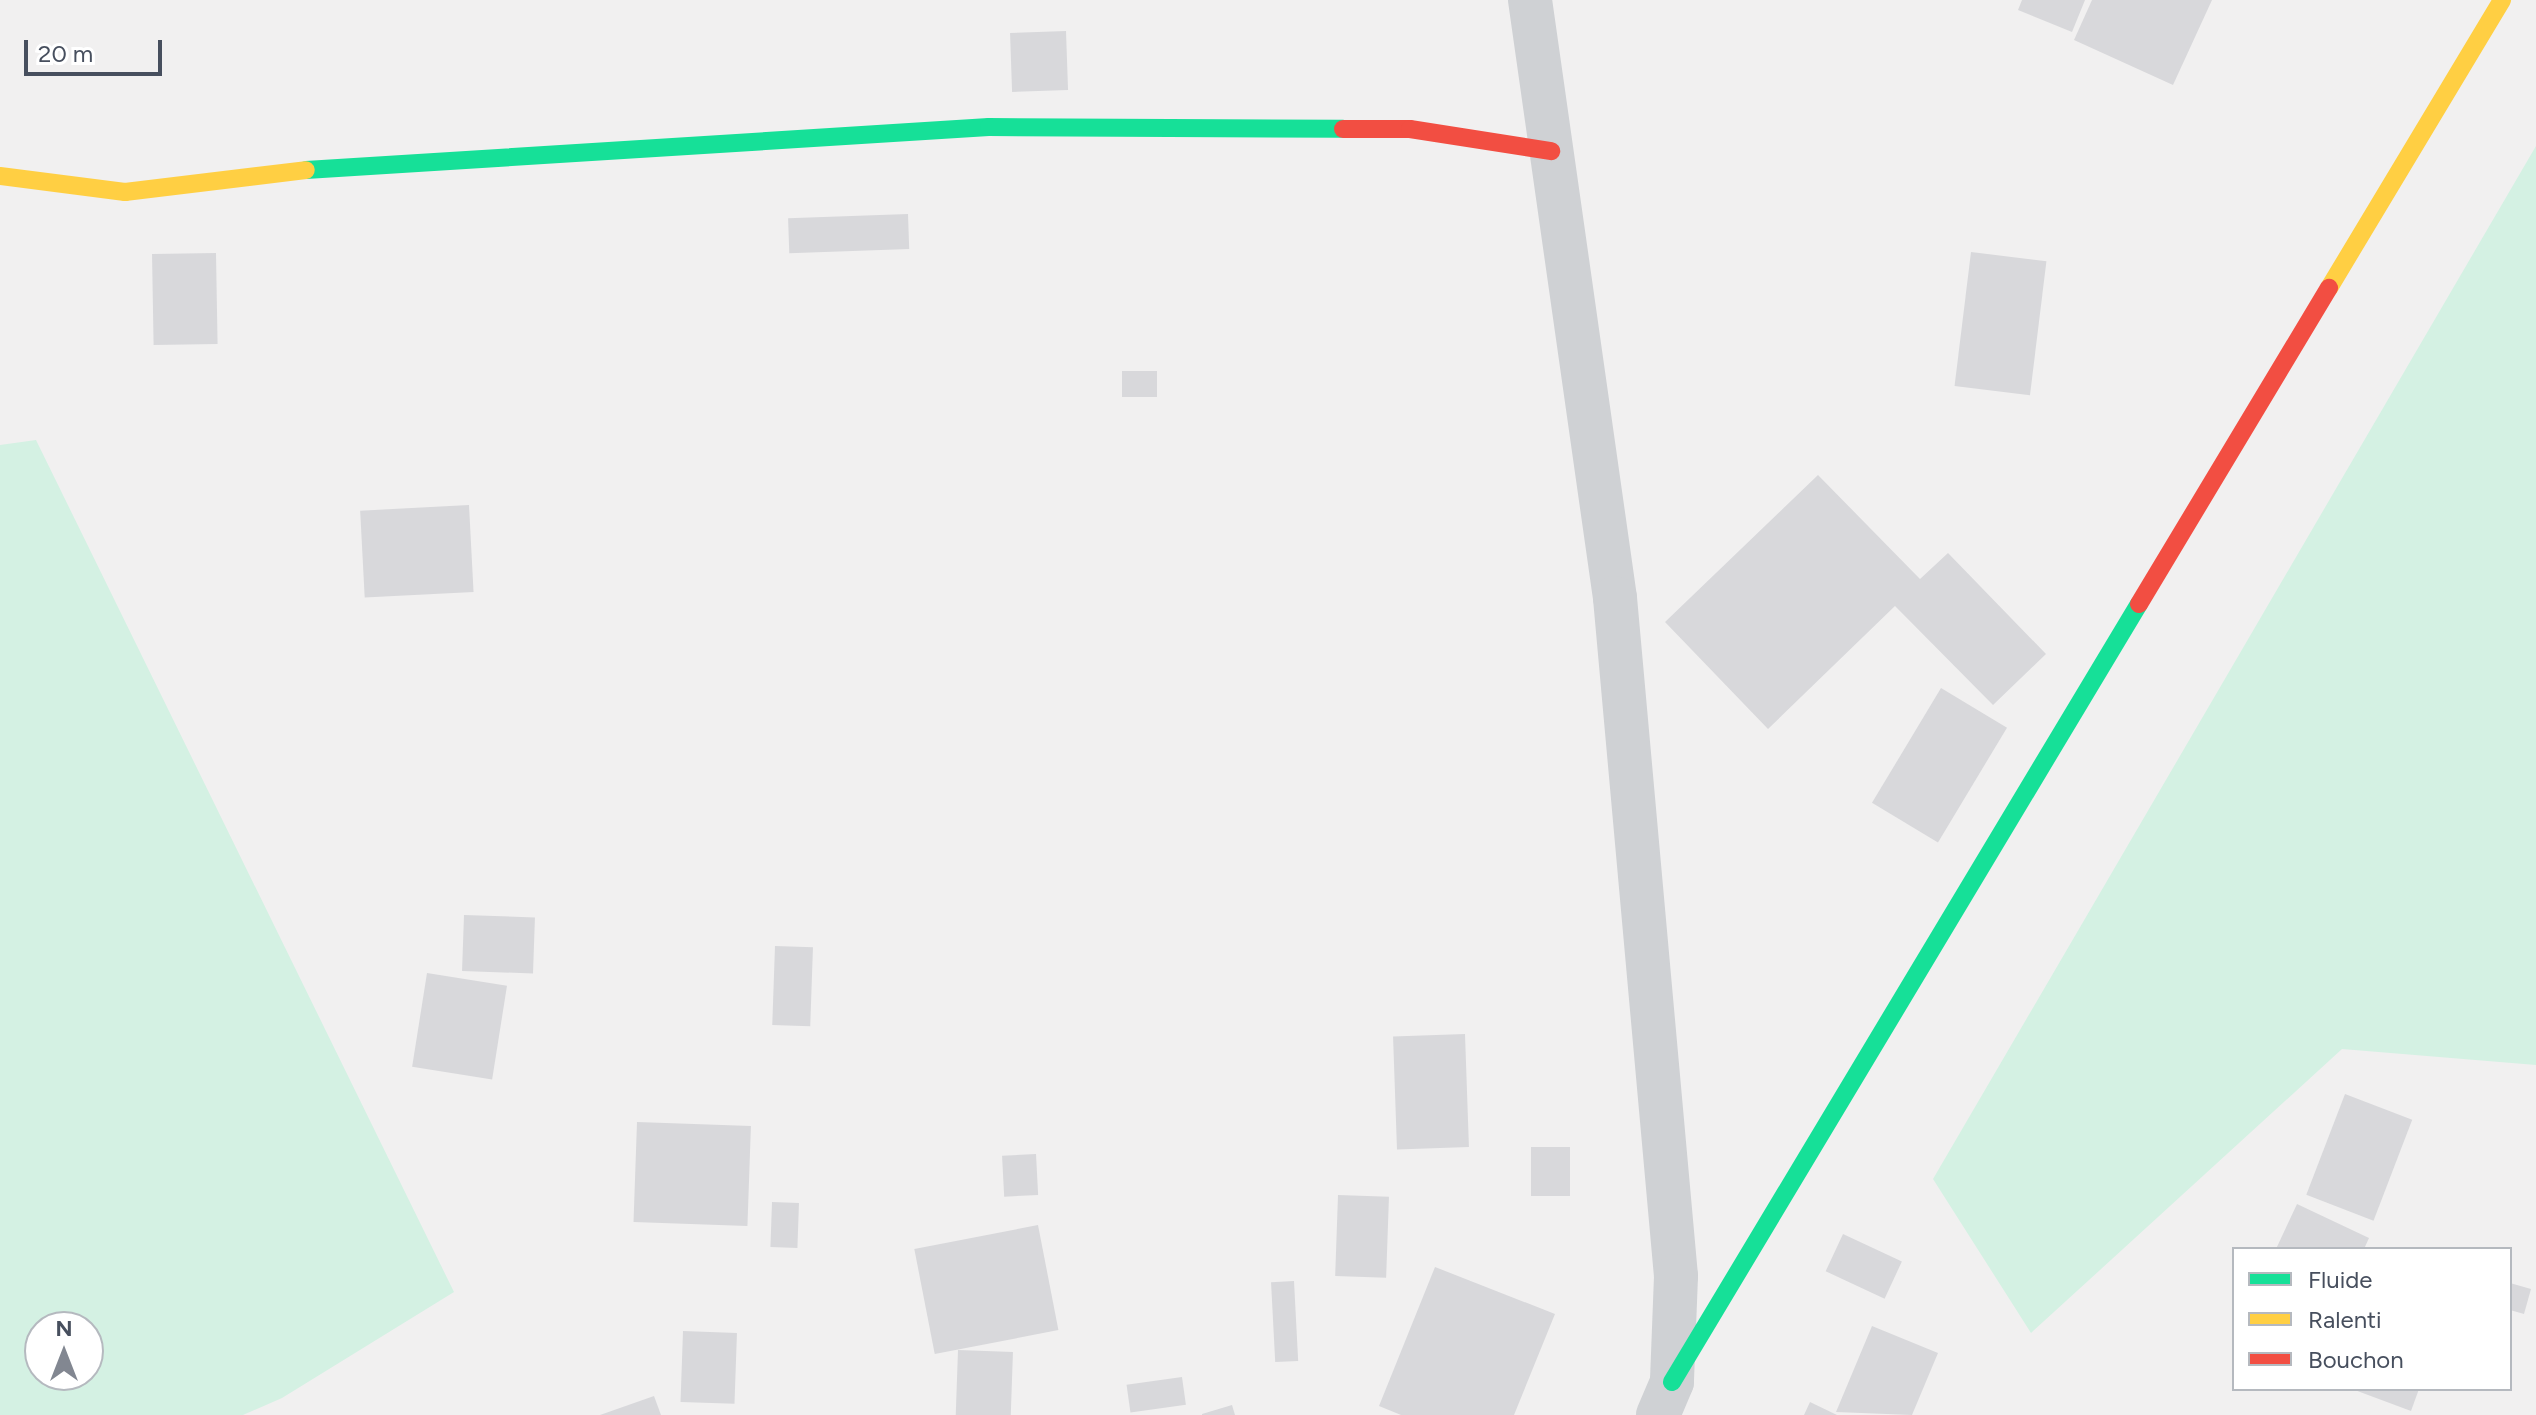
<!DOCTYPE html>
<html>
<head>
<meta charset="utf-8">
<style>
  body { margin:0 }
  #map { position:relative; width:2536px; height:1415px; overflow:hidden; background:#f1f0f0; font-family:Figtree,sans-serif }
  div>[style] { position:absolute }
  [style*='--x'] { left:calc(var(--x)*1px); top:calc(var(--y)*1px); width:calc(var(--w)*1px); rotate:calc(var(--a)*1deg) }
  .green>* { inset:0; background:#d4f1e3 }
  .building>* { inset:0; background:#d8d8db; transform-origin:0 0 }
  .street>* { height:44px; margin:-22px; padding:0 22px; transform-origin:22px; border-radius:22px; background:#cfd1d4 }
  .fast>* { height:18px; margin:-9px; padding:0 9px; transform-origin:9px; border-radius:9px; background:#16e098 }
  .slow>* { height:18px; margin:-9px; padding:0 9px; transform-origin:9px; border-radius:9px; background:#ffcf43 }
  .jam>* { height:18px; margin:-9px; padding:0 9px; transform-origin:9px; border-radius:9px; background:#f24e42 }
  span { translate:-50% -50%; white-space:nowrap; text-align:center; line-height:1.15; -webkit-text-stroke:6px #fff; paint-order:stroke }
  .legend { position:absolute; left:2232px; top:1247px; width:280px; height:144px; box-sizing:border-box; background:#fff; border:2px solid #b5b9bf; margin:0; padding:10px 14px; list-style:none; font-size:24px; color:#474f5e }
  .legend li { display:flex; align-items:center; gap:16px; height:40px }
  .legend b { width:40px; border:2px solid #b5b9bf }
  .north { position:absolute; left:24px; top:1311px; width:80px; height:80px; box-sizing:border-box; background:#fff; border:2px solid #b5b9bf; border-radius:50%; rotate:0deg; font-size:22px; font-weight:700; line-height:32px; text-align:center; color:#474f5e }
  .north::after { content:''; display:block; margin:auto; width:28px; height:36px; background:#828791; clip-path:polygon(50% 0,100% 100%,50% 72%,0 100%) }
  .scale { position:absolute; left:24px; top:40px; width:138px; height:36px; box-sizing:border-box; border:4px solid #474f5e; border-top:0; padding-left:10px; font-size:24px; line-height:28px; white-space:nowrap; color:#474f5e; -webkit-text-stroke:6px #fff; paint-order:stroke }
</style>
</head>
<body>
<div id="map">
  <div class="green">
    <div style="clip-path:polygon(2536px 146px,2536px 1065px,2342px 1049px,2031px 1333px,1933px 1179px)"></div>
    <div style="clip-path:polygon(evenodd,36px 440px,454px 1292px,282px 1398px,243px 1415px,0 1415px,0 445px,36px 440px,40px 1327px,88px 1327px,88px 1375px,40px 1375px,40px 1327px)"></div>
  </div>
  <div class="building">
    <div style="clip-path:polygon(2022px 0,2085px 0,2072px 32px,2018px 10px)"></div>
    <div style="clip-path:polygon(2092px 0,2212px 0,2173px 85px,2074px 40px)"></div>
    <div style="left:1066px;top:31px;width:59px;height:56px;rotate:88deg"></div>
    <div style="left:908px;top:214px;width:35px;height:120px;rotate:88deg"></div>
    <div style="left:1971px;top:252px;width:76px;height:135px;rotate:7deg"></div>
    <div style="left:216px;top:253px;width:91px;height:64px;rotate:89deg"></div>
    <div style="left:1122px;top:371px;width:35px;height:26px"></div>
    <div style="clip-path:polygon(1818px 475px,1920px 579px,1948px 553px,2046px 654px,1993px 705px,1895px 606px,1768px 729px,1665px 622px)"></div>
    <div style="left:469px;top:505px;width:87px;height:109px;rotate:87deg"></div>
    <div style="left:1941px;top:688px;width:77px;height:134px;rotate:31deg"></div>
    <div style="left:464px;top:915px;width:71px;height:56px;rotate:2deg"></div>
    <div style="left:775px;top:946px;width:38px;height:79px;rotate:2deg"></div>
    <div style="left:427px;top:973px;width:81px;height:95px;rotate:9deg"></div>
    <div style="left:1465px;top:1034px;width:113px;height:72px;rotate:88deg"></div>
    <div style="left:2345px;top:1094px;width:72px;height:108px;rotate:21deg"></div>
    <div style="left:637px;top:1122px;width:114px;height:100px;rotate:2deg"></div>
    <div style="left:1531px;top:1147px;width:39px;height:49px"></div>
    <div style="left:1036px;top:1154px;width:41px;height:34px;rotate:87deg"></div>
    <div style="left:1338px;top:1195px;width:51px;height:81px;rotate:2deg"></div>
    <div style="left:772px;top:1202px;width:27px;height:45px;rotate:2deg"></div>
    <div style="clip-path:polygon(2297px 1204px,2369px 1238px,2364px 1249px,2276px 1249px)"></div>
    <div style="left:1038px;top:1225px;width:107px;height:126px;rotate:79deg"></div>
    <div style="left:1843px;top:1234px;width:65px;height:41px;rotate:25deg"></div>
    <div style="clip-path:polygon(1435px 1267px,1555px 1314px,1514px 1415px,1401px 1415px,1379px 1406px)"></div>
    <div style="left:1294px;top:1281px;width:80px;height:23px;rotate:87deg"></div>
    <div style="clip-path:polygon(2510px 1283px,2531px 1289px,2524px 1314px,2510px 1310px)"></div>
    <div style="clip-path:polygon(1872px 1326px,1938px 1353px,1912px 1415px,1836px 1412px)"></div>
    <div style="left:683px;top:1331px;width:54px;height:71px;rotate:2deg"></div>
    <div style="left:958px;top:1350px;width:55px;height:65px;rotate:2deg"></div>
    <div style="left:1182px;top:1377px;width:28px;height:56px;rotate:82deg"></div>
    <div style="clip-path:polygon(2352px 1389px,2419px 1389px,2411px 1411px)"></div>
    <div style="clip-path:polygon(654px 1396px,661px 1415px,600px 1415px)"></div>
    <div style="clip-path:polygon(1810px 1402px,1837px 1415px,1804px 1415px)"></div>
    <div style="clip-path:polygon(1232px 1405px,1235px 1415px,1202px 1415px,1202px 1414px)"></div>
  </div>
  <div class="street">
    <div style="--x:1530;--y:0;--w:604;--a:81.91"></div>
    <div style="--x:1615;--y:598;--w:681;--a:84.86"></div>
    <div style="--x:1676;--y:1276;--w:106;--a:92.2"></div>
    <div style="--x:1672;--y:1382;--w:36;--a:113"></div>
  </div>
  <div class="fast">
    <div style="--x:306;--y:170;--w:684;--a:-3.6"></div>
    <div style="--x:989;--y:127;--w:354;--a:0.3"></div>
    <div style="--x:1672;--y:1382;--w:907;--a:-59.03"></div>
  </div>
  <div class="slow">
    <div style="--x:0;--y:176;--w:126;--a:7.3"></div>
    <div style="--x:125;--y:192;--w:182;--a:-6.9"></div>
    <div style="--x:2329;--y:288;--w:336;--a:-59"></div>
  </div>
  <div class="jam">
    <div style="--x:1343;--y:129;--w:67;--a:0"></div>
    <div style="--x:1410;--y:129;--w:143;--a:8.9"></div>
    <div style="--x:2139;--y:604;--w:369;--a:-59"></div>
  </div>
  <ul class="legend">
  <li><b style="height:10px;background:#16e098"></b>Fluide</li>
  <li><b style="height:10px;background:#ffcf43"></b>Ralenti</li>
  <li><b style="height:10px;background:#f24e42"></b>Bouchon</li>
  </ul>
  <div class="north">N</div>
  <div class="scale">20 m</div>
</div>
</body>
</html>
